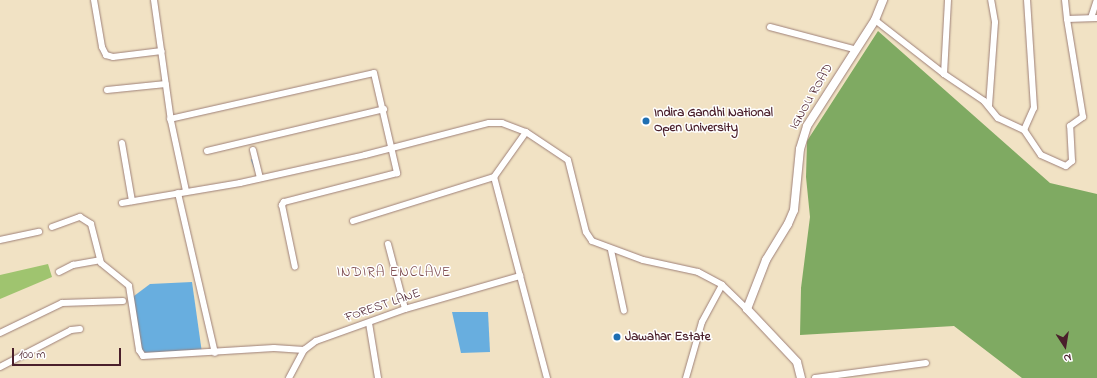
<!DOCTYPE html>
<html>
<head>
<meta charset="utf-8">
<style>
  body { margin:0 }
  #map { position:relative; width:1097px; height:378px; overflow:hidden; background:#f1e2c4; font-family:"Indie Flower",sans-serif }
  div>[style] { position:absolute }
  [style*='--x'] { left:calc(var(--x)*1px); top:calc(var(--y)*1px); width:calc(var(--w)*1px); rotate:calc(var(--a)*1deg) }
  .green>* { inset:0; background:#9fc46f }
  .forest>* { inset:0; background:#7faa62 }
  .water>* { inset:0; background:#68aedf }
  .stream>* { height:2px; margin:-1px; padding:0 1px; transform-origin:1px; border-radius:1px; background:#68aedf }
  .roads { filter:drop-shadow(0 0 1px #9e8078) drop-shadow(0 0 1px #9e8078) }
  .minor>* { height:6px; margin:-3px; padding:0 3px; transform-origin:3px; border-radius:3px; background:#fff }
  .tertiary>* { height:8px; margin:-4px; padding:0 4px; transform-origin:4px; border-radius:4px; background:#fff }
  .dots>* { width:11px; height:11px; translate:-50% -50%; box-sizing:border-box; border:2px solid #fff; border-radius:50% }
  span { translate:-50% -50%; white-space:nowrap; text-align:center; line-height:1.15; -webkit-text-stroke:3px #fff; paint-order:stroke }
  .street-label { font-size:13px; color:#4a1f2b }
  .poi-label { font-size:13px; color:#4a1f2b; font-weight:700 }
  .left { translate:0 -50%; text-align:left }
  .neighbourhood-label { font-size:14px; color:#7b484b; letter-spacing:1px }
  .north { position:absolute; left:1045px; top:326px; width:40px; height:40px; -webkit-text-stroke:3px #fff; paint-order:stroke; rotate:168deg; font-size:11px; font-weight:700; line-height:16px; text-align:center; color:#4a1f2b }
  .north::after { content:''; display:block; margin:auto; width:14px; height:18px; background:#4a1f2b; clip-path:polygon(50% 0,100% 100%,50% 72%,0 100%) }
  .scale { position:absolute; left:12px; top:348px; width:109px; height:18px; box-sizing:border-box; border:2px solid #4a1f2b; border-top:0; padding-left:5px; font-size:12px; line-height:14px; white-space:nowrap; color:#4a1f2b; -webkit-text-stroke:3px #fff; paint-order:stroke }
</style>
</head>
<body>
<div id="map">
  <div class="green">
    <div style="clip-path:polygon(48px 264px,52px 277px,0 299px,0 275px)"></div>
  </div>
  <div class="forest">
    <div style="clip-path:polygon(878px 31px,1050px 183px,1097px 194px,1097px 378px,1022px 378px,954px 326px,800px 335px,801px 288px,810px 217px,806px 177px,807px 141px)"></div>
  </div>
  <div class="water">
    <div style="clip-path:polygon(192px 282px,202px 353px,141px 358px,130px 299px,150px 284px)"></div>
    <div style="clip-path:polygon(452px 312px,488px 312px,490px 352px,461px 353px)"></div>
  </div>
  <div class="stream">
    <div style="--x:252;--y:160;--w:17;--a:69"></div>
  </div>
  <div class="roads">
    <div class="minor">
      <div style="--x:94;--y:0;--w:48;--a:80.3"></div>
      <div style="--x:102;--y:47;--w:9;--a:63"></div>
      <div style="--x:106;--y:55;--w:7;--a:16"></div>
      <div style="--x:113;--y:57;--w:49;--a:-7"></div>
      <div style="--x:154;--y:0;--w:122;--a:82"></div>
      <div style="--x:171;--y:121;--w:72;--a:77.9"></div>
      <div style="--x:1065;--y:0;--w:19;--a:84"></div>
      <div style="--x:1067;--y:19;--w:30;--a:-2"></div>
      <div style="--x:1091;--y:18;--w:19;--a:-72"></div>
      <div style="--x:875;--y:20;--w:88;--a:38"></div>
      <div style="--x:944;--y:74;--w:48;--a:34"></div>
      <div style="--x:984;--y:101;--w:22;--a:51"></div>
      <div style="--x:998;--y:118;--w:29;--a:25"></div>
      <div style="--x:1024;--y:130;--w:30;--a:56"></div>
      <div style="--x:1041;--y:155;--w:27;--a:24"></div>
      <div style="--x:1066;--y:166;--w:8;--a:-40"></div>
      <div style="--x:1072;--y:161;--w:35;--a:-93"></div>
      <div style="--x:1070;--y:126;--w:16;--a:-35"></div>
      <div style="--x:1083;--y:117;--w:99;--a:-99.3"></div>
      <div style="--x:770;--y:27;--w:87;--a:14.7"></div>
      <div style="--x:944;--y:74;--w:74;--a:-86.9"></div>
      <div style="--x:107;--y:90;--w:59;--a:-5.8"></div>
      <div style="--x:989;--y:106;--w:84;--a:-85.9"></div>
      <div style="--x:995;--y:22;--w:22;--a:-100"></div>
      <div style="--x:170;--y:119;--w:209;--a:-12.7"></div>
      <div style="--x:374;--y:73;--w:103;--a:77"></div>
      <div style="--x:397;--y:173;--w:117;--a:165.6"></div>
      <div style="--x:284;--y:202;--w:4;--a:124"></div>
      <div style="--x:282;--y:205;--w:63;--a:78.2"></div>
      <div style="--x:1024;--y:130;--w:24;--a:-66"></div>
      <div style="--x:1034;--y:108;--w:108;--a:-93.7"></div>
      <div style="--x:122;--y:143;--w:59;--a:80.2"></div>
      <div style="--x:253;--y:150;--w:29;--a:76"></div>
      <div style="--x:207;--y:151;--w:182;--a:-13.3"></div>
      <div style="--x:178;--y:193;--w:164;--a:77"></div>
      <div style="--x:122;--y:203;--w:120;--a:-9.6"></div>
      <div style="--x:240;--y:183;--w:128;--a:-12.6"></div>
      <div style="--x:365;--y:155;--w:128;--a:-14.5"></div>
      <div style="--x:489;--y:123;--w:13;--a:0"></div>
      <div style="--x:502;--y:123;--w:26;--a:21"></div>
      <div style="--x:526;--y:132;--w:50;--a:33.7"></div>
      <div style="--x:568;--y:160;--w:74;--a:76"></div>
      <div style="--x:586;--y:232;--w:11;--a:56"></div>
      <div style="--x:592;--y:241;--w:54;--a:20.4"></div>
      <div style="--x:643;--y:260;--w:56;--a:12.3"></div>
      <div style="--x:698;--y:272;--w:27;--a:28"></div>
      <div style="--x:722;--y:285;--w:35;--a:44"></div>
      <div style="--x:353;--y:221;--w:148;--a:-17.3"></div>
      <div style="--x:494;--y:177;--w:55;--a:-54.6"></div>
      <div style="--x:52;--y:227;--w:30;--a:-20"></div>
      <div style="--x:80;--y:217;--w:13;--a:32"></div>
      <div style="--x:91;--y:224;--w:40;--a:75.6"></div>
      <div style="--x:101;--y:263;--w:36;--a:39"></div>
      <div style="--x:129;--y:286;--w:65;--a:81.1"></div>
      <div style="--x:139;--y:350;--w:7;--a:56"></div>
      <div style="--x:143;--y:356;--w:131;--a:-3.5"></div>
      <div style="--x:274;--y:348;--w:30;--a:4"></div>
      <div style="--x:0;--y:240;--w:40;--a:-12"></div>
      <div style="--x:388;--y:244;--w:67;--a:75.3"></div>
      <div style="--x:611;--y:250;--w:62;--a:78"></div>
      <div style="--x:59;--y:272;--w:16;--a:-27"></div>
      <div style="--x:73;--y:265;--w:27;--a:-10"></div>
      <div style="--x:520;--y:276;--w:106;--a:75.2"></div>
      <div style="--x:369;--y:323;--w:56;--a:80.7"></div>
      <div style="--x:0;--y:333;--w:69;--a:-25.8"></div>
      <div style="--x:62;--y:303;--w:61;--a:-1.9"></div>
      <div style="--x:0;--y:367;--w:80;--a:-27.5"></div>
      <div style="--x:71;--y:330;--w:9;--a:-6"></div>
      <div style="--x:289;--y:378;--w:32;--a:-62"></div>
      <div style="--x:304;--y:350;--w:15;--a:-37"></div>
      <div style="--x:316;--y:341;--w:95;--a:-19.8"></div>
      <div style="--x:405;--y:309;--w:120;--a:-16"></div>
      <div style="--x:520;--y:276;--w:102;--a:-104.7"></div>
      <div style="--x:686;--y:378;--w:58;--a:-74.1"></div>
      <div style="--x:702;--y:322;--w:42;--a:-61.6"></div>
      <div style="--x:815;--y:378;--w:112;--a:-7.7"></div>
    </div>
    <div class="tertiary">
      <div style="--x:801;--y:378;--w:16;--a:-104"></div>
      <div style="--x:797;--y:362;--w:73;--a:-133.3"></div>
      <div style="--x:747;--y:309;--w:53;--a:-68.8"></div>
      <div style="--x:766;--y:260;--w:42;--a:-58.6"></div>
      <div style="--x:788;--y:224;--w:15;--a:-67"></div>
      <div style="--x:794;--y:210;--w:61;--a:-84.4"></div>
      <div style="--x:800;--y:149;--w:24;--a:-73"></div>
      <div style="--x:807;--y:126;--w:126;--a:-57.3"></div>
      <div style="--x:875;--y:20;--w:22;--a:-68"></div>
    </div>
  </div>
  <div class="dots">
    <div style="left:646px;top:121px;background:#1f6fb2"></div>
    <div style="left:617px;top:337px;background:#1f6fb2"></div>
  </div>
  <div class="street-label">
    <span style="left:812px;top:97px;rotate:-60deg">IGNOU ROAD</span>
    <span style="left:383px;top:306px;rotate:-19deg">FOREST LANE</span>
  </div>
  <div class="poi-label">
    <span class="left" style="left:654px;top:121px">Indira Gandhi National<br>Open University</span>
    <span class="left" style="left:625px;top:337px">Jawahar Estate</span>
  </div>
  <div class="neighbourhood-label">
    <span style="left:394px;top:273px">INDIRA ENCLAVE</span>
  </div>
  <div class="north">N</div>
  <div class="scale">100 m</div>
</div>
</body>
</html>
